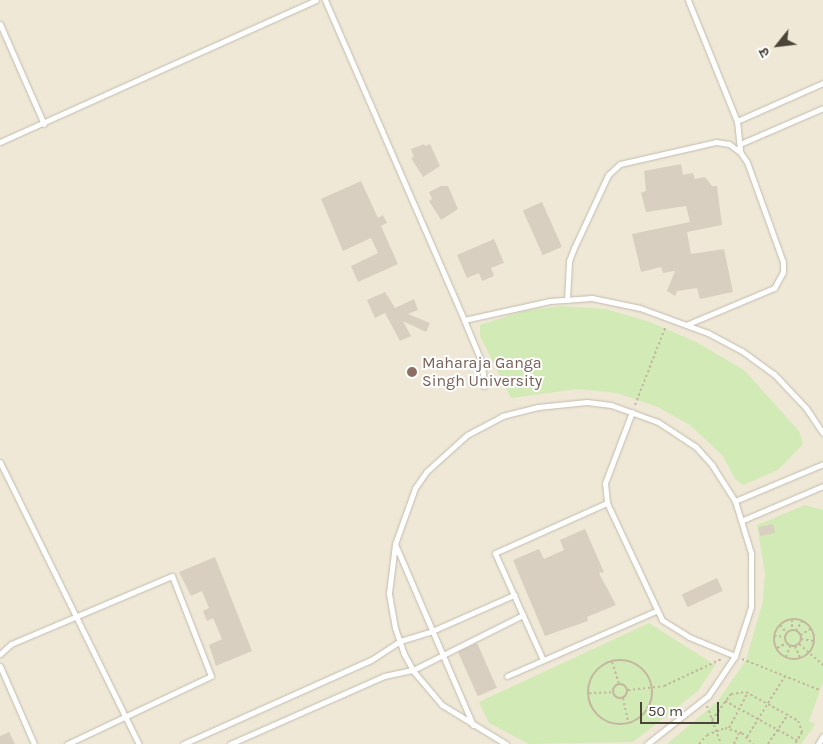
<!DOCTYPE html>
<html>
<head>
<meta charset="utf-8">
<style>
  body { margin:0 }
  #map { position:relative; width:823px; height:744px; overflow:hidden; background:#f6f3ec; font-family:Karla,"Noto Sans Devanagari",sans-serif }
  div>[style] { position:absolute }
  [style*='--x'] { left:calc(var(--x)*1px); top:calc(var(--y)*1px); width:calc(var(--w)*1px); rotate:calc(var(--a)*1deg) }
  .education>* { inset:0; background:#efe8d6; transform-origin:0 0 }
  .green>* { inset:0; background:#d2eab5 }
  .building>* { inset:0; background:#d8cfc1; transform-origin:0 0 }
  .path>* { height:2px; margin-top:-1px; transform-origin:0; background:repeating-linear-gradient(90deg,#c4b79f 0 2.5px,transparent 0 5px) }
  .path>.ring { margin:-1px; padding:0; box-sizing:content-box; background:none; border:2px solid #c4b79f; border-radius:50% }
  .roads { filter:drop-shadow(0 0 1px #c2bbae) drop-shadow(0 0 1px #c2bbae) }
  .lane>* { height:5px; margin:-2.5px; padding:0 2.5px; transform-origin:2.5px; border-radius:2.5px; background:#fff }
  .dots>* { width:14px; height:14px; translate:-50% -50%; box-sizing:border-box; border:2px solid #fff; border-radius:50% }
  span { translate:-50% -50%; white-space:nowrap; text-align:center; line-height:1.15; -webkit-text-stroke:4px #fff; paint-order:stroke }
  .education-label { font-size:16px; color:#785e54 }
  .left { translate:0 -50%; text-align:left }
  .north { position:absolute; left:753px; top:20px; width:50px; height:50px; -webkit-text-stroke:4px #fff; paint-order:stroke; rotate:241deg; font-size:14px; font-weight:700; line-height:20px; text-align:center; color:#4b4439 }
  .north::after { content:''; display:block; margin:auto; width:18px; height:22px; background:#4b4439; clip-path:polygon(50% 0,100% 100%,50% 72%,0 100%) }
  .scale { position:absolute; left:640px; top:702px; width:79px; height:22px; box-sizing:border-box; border:2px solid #4b4439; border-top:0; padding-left:6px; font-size:15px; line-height:18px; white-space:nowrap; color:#4b4439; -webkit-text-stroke:4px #fff; paint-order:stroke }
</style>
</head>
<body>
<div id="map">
  <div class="education">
    <div style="left:0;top:0;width:823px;height:744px"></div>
  </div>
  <div class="green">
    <div style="clip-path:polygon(561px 306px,606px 309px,650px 322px,696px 342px,744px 370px,799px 431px,803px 444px,778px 470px,743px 485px,735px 479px,723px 456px,690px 425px,658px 407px,617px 393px,578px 389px,511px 398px,480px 336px,480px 325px,524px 311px)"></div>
    <div style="clip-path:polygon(805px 505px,823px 510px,823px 682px,809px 721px,815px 724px,812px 729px,801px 744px,667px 744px,717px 702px,746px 660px,763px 601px,765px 573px,757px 525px)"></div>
    <div style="clip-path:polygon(649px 623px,715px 665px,698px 691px,633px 742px,529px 744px,489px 723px,479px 702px)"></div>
  </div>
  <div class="building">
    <div style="clip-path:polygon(424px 144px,425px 146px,430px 144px,440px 166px,423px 177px,411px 158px,414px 157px,411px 149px)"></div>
    <div style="clip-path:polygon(681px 164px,683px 175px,693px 173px,695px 179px,705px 177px,712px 186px,717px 186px,722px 225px,687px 232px,691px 254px,724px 249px,733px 292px,700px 299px,697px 288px,677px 291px,675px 296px,667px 291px,675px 271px,663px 273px,661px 267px,641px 272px,632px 234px,690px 222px,686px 206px,646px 212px,641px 193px,646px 191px,644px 171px)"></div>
    <div style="clip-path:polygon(361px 181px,378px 218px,383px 215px,387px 223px,381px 226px,398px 264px,358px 282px,351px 266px,378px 253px,371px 238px,343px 251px,321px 199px)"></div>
    <div style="clip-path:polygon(441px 186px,448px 186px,458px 209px,441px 220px,429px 201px,432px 199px,429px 192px)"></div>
    <div style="left:542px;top:202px;width:49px;height:21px;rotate:66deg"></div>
    <div style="clip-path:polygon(494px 239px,504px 263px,491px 268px,494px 276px,482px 281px,479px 273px,467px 278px,457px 255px)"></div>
    <div style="clip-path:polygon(385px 292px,395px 308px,414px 299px,418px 310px,408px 314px,430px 323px,426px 332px,403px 321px,411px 336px,400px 341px,385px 313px,375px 318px,367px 300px)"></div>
    <div style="left:773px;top:524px;width:9px;height:15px;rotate:77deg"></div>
    <div style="clip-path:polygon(585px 529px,604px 572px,599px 573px,616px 605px,587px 617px,588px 621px,545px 636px,513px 560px,539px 549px,544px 559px,564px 550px,560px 540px)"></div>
    <div style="clip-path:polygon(215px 557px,252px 651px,216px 666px,209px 645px,222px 639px,213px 618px,207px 621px,203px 611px,209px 608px,202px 591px,191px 596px,179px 572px)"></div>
    <div style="left:717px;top:578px;width:14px;height:39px;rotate:65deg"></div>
    <div style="left:477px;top:643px;width:49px;height:21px;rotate:66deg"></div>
    <div style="clip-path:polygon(9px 732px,15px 744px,0 744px,0 736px)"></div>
  </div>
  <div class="path">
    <div style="--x:635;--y:405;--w:83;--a:-68.7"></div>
    <div style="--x:792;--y:619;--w:12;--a:90"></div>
    <div class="ring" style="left:774px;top:619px;width:38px;height:38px"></div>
    <div style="--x:780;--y:625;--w:11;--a:49"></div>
    <div class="ring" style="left:785px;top:630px;width:14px;height:14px"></div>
    <div style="--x:796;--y:631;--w:12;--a:-59"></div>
    <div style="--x:800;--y:635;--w:13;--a:-29"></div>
    <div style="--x:774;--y:636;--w:12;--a:5"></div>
    <div style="--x:801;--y:639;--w:13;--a:9"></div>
    <div style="--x:799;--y:644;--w:32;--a:41"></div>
    <div style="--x:795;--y:646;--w:13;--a:67"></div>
    <div style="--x:777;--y:648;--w:11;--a:-27"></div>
    <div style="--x:786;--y:657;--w:12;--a:-70"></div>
    <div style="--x:742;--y:659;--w:84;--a:21.7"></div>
    <div class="ring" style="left:588px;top:660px;width:62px;height:62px"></div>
    <div style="--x:612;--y:662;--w:22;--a:72"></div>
    <div class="ring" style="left:613px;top:684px;width:12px;height:12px"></div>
    <div style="--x:628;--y:690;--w:36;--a:-6"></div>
    <div style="--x:664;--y:686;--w:64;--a:-25"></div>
    <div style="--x:589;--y:693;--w:24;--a:-2"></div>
    <div style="--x:623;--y:698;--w:25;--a:78"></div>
    <div style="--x:725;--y:701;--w:83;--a:28.7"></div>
    <div style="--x:707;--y:706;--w:40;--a:69.8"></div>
    <div style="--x:712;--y:720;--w:32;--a:-54"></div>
    <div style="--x:731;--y:694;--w:15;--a:-8"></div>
    <div style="--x:746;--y:692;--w:60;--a:29.1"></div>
    <div style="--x:798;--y:721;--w:12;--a:70"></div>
    <div style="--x:802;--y:732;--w:14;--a:120"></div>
    <div style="--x:729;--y:728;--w:40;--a:-62"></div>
    <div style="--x:747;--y:737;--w:72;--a:-58.1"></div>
    <div style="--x:699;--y:744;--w:12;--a:-48"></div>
    <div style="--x:707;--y:735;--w:19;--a:-21"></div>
    <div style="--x:725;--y:728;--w:18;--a:16"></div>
    <div style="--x:742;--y:733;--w:16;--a:45"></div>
    <div style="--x:734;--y:744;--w:12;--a:-66"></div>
    <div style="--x:768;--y:744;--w:36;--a:-56"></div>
  </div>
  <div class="roads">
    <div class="lane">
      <div style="--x:325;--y:0;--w:349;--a:66.5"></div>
      <div style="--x:464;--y:320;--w:47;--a:67.3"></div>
      <div style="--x:482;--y:363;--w:23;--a:85"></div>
      <div style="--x:688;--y:0;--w:131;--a:68"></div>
      <div style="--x:737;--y:121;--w:31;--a:84"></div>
      <div style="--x:0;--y:24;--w:109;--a:66.3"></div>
      <div style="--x:737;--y:121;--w:94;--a:-23.8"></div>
      <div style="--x:0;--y:142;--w:346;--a:-24.2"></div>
      <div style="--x:740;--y:144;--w:90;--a:-23.4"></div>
      <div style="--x:567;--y:300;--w:39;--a:-87"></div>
      <div style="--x:569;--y:261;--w:14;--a:-69"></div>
      <div style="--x:574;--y:248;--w:81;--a:-65"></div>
      <div style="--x:608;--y:175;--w:16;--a:-43"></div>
      <div style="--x:620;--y:164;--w:98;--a:-12.9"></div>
      <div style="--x:716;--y:142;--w:13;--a:9"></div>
      <div style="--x:729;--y:144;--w:14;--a:36"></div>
      <div style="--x:740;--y:152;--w:12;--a:55"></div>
      <div style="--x:747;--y:162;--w:106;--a:70.2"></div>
      <div style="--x:783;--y:262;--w:10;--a:90"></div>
      <div style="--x:783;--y:272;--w:18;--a:119"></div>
      <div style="--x:774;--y:288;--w:95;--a:157.2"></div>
      <div style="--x:464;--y:320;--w:88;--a:-12.5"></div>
      <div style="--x:550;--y:301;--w:42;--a:-4.1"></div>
      <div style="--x:592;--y:298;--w:49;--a:11.8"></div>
      <div style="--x:640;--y:308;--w:72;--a:20.2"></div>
      <div style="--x:708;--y:333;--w:38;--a:28"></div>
      <div style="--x:742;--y:351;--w:39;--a:36"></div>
      <div style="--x:774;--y:374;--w:47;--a:46.7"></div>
      <div style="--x:806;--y:408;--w:30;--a:56"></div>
      <div style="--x:632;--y:412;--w:76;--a:110.8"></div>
      <div style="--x:605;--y:483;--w:20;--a:84"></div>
      <div style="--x:607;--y:503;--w:129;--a:64.8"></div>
      <div style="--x:662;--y:620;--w:32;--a:32"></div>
      <div style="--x:689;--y:637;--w:50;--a:22.4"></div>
      <div style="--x:0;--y:462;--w:314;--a:63.8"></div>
      <div style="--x:735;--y:501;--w:95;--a:-22.8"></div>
      <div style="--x:743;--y:520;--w:87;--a:-23"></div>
      <div style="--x:395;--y:544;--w:197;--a:66.7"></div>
      <div style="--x:0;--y:654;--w:15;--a:-42"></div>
      <div style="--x:11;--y:644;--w:175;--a:-22.9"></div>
      <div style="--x:172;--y:576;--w:107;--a:68.7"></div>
      <div style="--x:211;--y:676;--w:159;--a:154.7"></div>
      <div style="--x:543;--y:660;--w:117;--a:-114.2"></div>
      <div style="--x:495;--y:553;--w:123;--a:-24.1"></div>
      <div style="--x:0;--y:666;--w:85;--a:66.4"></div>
      <div style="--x:507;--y:676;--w:163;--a:-23.6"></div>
      <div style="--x:183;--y:744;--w:206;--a:-24.1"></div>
      <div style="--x:371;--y:660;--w:35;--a:-33"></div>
      <div style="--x:400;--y:641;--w:34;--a:-17"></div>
      <div style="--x:432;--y:631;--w:90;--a:-23.7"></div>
      <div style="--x:230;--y:744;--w:168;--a:-23.8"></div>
      <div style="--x:384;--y:676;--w:30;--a:-12"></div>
      <div style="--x:413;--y:670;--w:123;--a:-26.6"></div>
      <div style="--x:506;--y:744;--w:75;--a:-148.6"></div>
      <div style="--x:442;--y:705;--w:43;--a:-130.3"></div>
      <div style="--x:414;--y:672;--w:21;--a:-119"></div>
      <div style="--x:404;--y:654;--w:28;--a:-109"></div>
      <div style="--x:395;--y:628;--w:36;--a:-100"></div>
      <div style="--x:389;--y:593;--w:49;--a:-83"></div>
      <div style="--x:395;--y:544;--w:59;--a:-70.3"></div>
      <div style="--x:415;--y:488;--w:19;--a:-55"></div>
      <div style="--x:426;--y:472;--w:55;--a:-42.1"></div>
      <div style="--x:467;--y:435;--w:40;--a:-28"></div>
      <div style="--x:502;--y:416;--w:37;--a:-14"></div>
      <div style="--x:538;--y:407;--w:49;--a:-5.8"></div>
      <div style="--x:587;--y:402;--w:24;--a:7"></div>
      <div style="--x:611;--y:405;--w:50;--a:19.9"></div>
      <div style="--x:658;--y:422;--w:45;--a:33.3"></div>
      <div style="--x:696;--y:447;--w:24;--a:48"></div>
      <div style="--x:712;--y:465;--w:43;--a:57.4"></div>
      <div style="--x:735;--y:501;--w:54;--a:72.9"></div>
      <div style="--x:751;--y:553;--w:54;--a:90"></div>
      <div style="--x:751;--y:607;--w:52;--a:108.1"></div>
      <div style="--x:735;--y:656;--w:48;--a:124"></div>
      <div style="--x:708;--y:696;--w:78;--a:141.8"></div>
      <div style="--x:818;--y:744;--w:9;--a:-58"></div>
    </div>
  </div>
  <div class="dots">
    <div style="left:412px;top:372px;background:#8d6e63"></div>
  </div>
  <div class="education-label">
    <span class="left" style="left:422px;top:372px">Maharaja Ganga<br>Singh University</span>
  </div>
  <div class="north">उ</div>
  <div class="scale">50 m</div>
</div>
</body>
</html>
